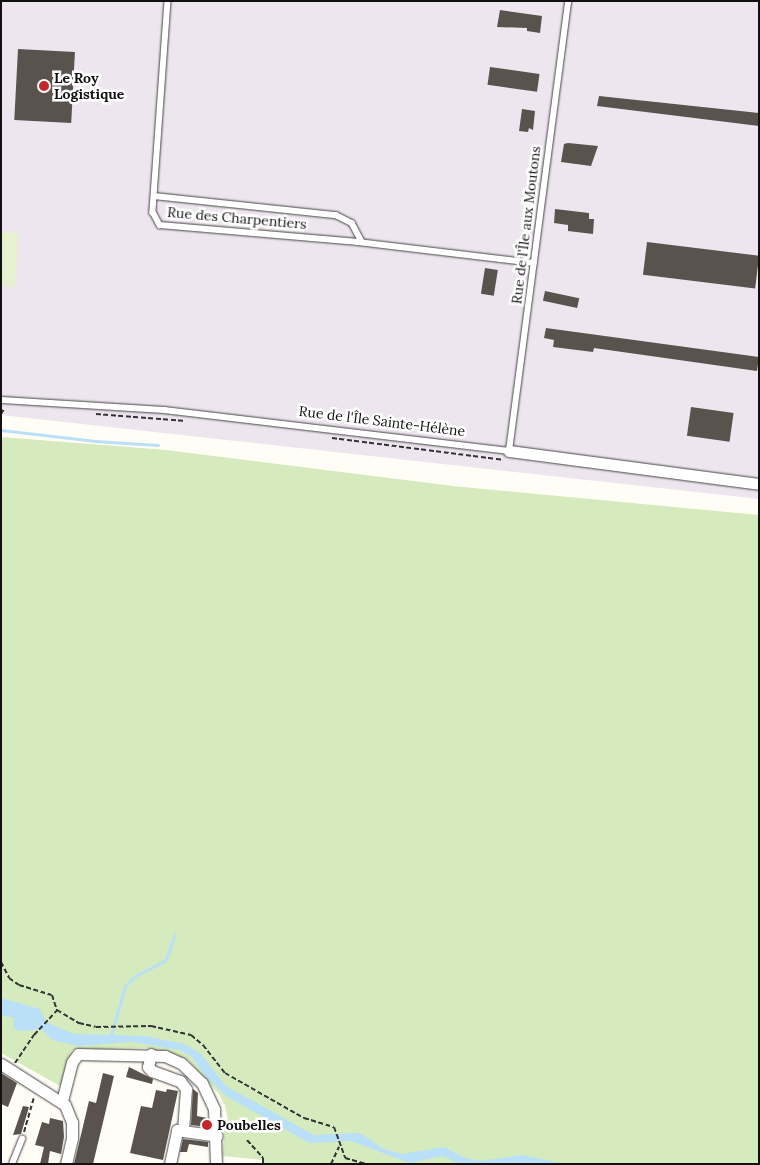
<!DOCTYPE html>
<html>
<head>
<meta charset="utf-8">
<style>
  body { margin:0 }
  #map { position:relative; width:760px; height:1165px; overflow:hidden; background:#fffdf5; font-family:Lora,serif }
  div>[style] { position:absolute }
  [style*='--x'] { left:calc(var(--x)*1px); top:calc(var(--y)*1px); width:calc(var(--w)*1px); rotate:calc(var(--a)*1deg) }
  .industrial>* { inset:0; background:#eee6ef }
  .green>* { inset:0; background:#d5ebbd }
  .pitch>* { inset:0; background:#e6f2cf }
  .water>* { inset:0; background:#b9e0f7 }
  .stream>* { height:3px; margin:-1.5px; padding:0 1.5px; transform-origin:1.5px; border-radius:1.5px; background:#b9e0f7 }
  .building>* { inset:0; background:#5a524d; transform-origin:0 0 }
  .path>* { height:2px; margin-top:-1px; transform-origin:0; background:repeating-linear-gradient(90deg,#333 0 5px,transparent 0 7.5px) }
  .roads { filter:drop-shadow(0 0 1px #444) drop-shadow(0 0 1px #444) }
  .service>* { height:5.5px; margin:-2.75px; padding:0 2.75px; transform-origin:2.75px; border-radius:2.75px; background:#fff }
  .minor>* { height:11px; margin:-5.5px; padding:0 5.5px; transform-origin:5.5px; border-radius:5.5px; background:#fff }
  .dots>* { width:14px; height:14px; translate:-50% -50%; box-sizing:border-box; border:2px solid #fff; border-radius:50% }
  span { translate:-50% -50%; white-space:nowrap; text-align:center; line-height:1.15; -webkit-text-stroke:5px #fff; paint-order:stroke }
  .poi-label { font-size:14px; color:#111; font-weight:700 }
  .left { translate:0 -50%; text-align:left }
  .street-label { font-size:14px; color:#111 }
  .frame { position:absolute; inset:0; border:2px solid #111; pointer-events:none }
</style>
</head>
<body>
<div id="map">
  <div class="industrial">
    <div style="clip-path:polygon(1px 1px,759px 1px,759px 499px,1px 415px)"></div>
  </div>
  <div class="green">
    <div style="clip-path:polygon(1px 437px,166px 450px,453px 486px,759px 515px,759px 1164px,263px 1164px,263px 1160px,223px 1156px,224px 1129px,228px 1120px,225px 1106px,219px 1094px,188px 1060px,147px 1048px,72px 1050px,62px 1087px,1px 1053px)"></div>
  </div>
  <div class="pitch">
    <div style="clip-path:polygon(1px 232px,18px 233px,15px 287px,1px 286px)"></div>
  </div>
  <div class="water">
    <div style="clip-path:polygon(1px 998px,40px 1009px,46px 1022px,74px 1034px,145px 1036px,185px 1044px,201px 1054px,226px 1086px,314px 1135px,360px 1133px,384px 1149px,402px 1154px,444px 1147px,465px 1158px,481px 1161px,522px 1155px,565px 1164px,459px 1164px,443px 1156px,409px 1163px,351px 1141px,309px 1143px,226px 1096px,206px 1077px,191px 1056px,179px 1050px,132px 1042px,78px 1046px,52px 1040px,41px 1029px,20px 1031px,14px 1029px,13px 1018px,1px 1015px)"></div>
  </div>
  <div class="stream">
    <div style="--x:1;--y:430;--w:95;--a:6.7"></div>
    <div style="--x:95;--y:441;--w:63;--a:3.6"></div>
    <div style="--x:110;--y:1039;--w:55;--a:-74.2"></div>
    <div style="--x:125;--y:986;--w:16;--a:-43"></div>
    <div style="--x:137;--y:975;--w:31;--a:-27"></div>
    <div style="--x:165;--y:961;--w:28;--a:-69"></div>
  </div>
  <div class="building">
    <div style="clip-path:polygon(500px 10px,542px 16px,540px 33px,527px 31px,527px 28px,497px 27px)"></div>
    <div style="left:18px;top:49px;width:57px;height:71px;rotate:3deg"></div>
    <div style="left:490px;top:67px;width:50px;height:18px;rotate:8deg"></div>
    <div style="clip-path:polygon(599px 96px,759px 113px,759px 126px,597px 106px)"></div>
    <div style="clip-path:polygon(522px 109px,535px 111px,533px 130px,529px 128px,528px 132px,519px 131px)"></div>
    <div style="clip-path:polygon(568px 143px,598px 146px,591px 166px,561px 162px,564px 144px)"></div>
    <div style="clip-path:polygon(555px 209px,589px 213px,589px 219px,594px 219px,593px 234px,568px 231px,568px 225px,554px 223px)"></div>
    <div style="left:647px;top:242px;width:113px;height:33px;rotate:7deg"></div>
    <div style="left:485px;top:268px;width:13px;height:26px;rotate:9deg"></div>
    <div style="left:545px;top:291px;width:35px;height:10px;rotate:12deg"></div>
    <div style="clip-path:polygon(546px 328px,759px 357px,757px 371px,594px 348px,593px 352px,553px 347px,554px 340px,544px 338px)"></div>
    <div style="left:691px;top:407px;width:43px;height:29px;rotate:8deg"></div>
    <div style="clip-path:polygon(129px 1067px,153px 1079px,152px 1084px,126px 1077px)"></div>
    <div style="clip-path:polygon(1px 1073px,17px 1083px,8px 1107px,1px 1104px)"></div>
    <div style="clip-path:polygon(103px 1073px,114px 1076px,93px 1164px,74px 1164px,89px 1101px,96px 1103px)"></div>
    <div style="clip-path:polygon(167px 1089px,178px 1091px,163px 1160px,130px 1153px,141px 1106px,152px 1108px,156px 1090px,166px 1092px)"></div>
    <div style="clip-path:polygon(193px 1089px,198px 1093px,197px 1116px,207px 1118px,207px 1127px,191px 1125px)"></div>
    <div style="clip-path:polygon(23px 1106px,29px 1107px,21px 1134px,13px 1135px)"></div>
    <div style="clip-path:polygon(50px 1118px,63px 1121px,64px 1137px,61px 1154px,50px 1151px,48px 1164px,40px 1164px,44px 1147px,35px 1145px,42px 1122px,49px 1124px)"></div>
    <div style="clip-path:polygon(183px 1139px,208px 1142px,208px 1147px,189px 1144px,187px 1152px,180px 1152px)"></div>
  </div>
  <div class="path">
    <div style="--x:1;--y:414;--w:6;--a:-59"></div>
    <div style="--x:96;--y:414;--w:90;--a:4.4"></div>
    <div style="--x:332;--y:438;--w:172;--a:7.3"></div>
    <div style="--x:1;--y:962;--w:18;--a:63"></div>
    <div style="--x:9;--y:978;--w:12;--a:35"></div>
    <div style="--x:19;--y:985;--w:34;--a:17"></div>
    <div style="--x:52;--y:995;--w:16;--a:72"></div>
    <div style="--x:57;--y:1010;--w:26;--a:31"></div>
    <div style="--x:79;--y:1023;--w:17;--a:13"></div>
    <div style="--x:96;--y:1027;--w:55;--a:-1"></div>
    <div style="--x:151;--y:1026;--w:41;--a:12.7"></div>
    <div style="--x:191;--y:1035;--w:16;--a:40"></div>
    <div style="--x:203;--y:1045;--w:36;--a:52"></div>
    <div style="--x:225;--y:1073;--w:91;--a:29.7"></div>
    <div style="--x:304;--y:1118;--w:31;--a:17"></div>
    <div style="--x:334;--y:1127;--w:33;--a:70"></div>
    <div style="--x:345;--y:1158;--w:22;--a:16"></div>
    <div style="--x:15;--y:1063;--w:34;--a:-56"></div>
    <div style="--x:34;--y:1035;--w:34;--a:-47"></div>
    <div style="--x:24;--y:1132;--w:35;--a:-74"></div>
    <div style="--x:247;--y:1140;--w:24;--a:48"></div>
    <div style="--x:263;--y:1158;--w:6;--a:90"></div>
    <div style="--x:331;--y:1164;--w:19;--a:-65"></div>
  </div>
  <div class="roads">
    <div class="service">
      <div style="--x:168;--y:1;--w:212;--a:94.1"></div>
      <div style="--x:153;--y:212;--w:15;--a:62"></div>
      <div style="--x:160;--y:225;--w:199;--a:4.9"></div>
      <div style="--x:358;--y:242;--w:177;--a:6.8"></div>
      <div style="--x:154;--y:196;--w:183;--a:6"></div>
      <div style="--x:336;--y:215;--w:18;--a:27"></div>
      <div style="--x:352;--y:223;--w:21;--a:62"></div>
      <div style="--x:1;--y:400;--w:164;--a:3.5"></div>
      <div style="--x:165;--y:410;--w:346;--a:6.8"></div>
      <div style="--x:509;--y:451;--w:454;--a:-82.5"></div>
      <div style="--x:12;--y:1164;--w:27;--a:-68"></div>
    </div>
    <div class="minor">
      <div style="--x:509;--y:451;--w:252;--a:7.5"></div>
      <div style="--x:151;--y:1054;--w:13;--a:103"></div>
      <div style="--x:148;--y:1067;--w:6;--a:45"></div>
      <div style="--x:152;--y:1071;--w:30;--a:20"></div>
      <div style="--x:180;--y:1081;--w:10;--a:53"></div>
      <div style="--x:186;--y:1089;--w:42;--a:94.1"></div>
      <div style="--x:183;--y:1131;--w:34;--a:8"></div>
      <div style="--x:1;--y:1064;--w:76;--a:32.6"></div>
      <div style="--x:65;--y:1105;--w:18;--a:68"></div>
      <div style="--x:72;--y:1122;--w:16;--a:90"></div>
      <div style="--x:72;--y:1138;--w:27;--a:103"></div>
      <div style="--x:62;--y:1101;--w:40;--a:-75.6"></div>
      <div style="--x:72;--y:1062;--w:10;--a:-53"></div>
      <div style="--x:78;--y:1054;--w:87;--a:1.3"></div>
      <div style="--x:165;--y:1056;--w:17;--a:24"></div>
      <div style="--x:181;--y:1063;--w:29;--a:44"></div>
      <div style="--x:202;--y:1083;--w:29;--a:65"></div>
      <div style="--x:214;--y:1109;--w:55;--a:87.9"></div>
      <div style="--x:170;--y:1164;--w:35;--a:-78"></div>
      <div style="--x:177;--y:1130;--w:6;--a:9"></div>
    </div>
  </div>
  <div class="dots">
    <div style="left:44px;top:86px;background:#c4262e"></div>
    <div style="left:207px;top:1125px;background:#c4262e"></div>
  </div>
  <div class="poi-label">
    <span class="left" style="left:54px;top:86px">Le Roy<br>Logistique</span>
    <span class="left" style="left:217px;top:1125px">Poubelles</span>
  </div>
  <div class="street-label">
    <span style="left:237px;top:218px;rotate:5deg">Rue des Charpentiers</span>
    <span style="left:526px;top:225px;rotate:-83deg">Rue de l'Île aux Moutons</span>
    <span style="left:382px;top:421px;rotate:7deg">Rue de l'Île Sainte-Hélène</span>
  </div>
  <div class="frame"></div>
</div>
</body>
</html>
